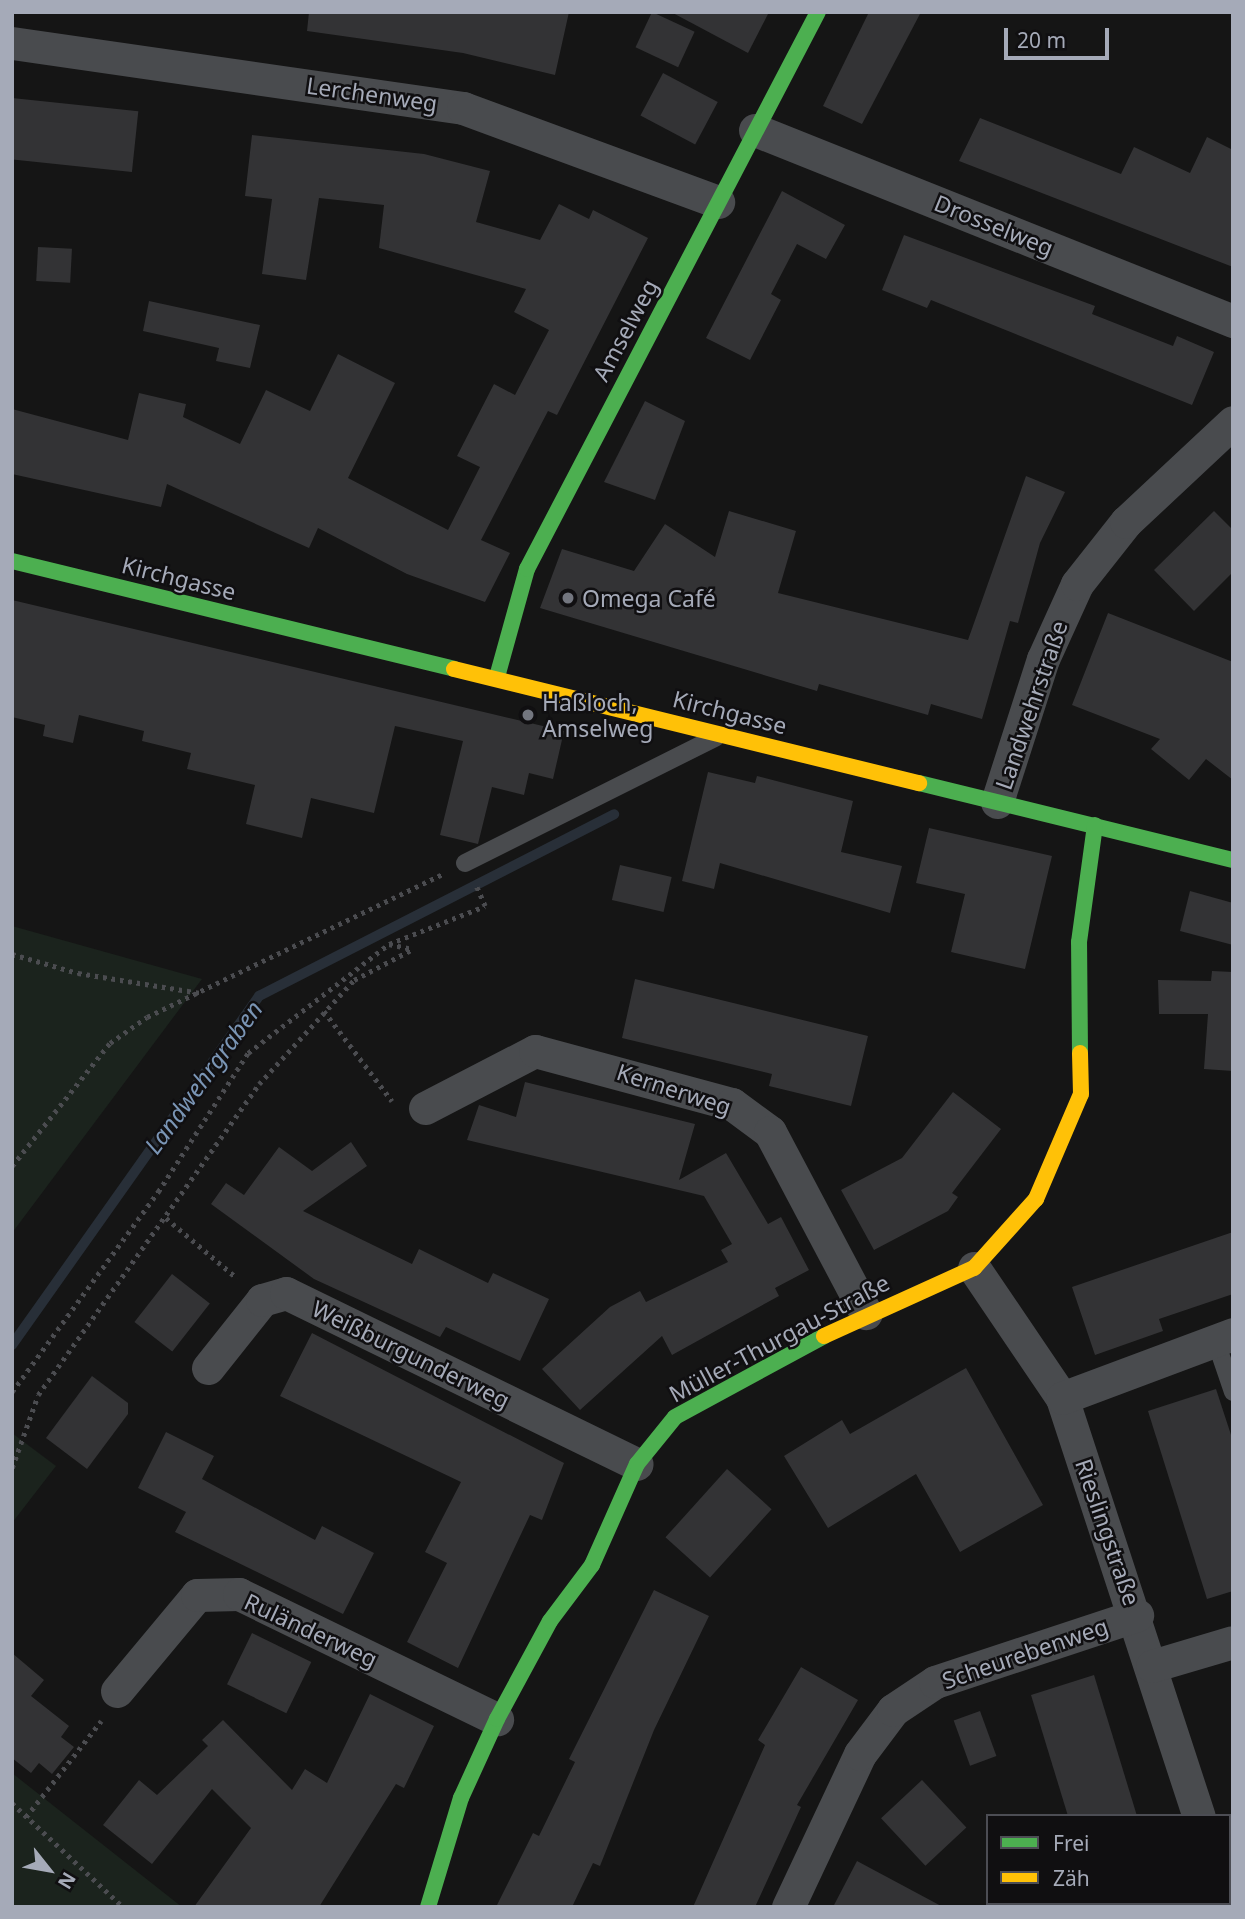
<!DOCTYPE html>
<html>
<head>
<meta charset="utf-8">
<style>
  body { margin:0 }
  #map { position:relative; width:1245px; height:1919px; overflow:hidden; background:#151515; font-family:"Noto Sans",sans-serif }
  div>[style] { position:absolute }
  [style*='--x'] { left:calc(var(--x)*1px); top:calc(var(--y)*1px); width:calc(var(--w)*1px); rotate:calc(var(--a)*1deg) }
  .green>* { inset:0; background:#1b231d }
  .stream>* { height:10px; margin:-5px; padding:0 5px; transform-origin:5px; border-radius:5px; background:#282f38 }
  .building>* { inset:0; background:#333335; transform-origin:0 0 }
  .path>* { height:4.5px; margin-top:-2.25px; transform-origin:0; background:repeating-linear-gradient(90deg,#4b4c50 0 3.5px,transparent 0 8.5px) }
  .lane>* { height:18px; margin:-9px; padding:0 9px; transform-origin:9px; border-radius:9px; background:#494b4e }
  .street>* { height:33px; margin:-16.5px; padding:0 16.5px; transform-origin:16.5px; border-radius:16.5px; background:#494b4e }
  .fast>* { height:16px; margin:-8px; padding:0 8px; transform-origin:8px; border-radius:8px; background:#4caf50 }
  .slow>* { height:16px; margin:-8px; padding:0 8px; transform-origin:8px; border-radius:8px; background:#ffc107 }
  .dots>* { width:19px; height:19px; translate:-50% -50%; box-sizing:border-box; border:4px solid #100f11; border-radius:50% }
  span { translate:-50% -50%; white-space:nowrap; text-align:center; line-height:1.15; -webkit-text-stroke:5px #100f11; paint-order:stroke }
  .street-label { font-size:23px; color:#a5aab8 }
  .poi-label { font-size:23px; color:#a5aab8 }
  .left { translate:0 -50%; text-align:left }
  .water-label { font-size:24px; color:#7a95b5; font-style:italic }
  .frame { position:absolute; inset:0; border:14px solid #a5aab8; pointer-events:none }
  .legend { position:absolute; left:986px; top:1814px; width:245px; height:91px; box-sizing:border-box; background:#100f11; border:2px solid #4c4d54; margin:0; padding:9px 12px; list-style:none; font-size:21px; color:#a5aab8 }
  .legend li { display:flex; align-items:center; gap:14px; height:35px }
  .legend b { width:35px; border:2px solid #4c4d54 }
  .north { position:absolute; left:14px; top:1835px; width:70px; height:70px; -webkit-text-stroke:5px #100f11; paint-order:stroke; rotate:121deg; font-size:19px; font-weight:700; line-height:28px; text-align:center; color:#a5aab8 }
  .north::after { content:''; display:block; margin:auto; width:24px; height:32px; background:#a5aab8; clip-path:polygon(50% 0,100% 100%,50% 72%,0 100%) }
  .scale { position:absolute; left:1004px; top:28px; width:105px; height:32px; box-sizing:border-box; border:4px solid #a5aab8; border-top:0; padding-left:9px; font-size:21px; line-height:24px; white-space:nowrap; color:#a5aab8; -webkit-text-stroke:5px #100f11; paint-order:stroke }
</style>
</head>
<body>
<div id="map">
  <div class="green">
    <div style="clip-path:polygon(12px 926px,202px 979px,12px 1233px)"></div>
    <div style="clip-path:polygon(12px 1433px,56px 1466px,12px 1523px)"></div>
    <div style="clip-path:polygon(12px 1773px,182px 1907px,12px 1907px)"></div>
  </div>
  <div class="stream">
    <div style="--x:12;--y:1345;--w:428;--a:-54.7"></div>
    <div style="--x:259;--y:996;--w:399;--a:-27.1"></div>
  </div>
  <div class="building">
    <div style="clip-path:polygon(309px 12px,569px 12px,555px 75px,463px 53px,307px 31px)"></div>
    <div style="left:652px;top:12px;width:47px;height:39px;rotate:25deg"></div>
    <div style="clip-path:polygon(671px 12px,769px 12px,748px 53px)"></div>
    <div style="clip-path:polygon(869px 12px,921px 12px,862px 124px,823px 106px)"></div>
    <div style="left:663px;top:73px;width:62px;height:48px;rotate:28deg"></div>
    <div style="left:12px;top:98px;width:127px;height:61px;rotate:6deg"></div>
    <div style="clip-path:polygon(980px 118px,1121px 174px,1134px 147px,1190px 173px,1207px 137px,1233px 150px,1233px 267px,959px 161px)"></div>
    <div style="clip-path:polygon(252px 135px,424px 154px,490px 171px,476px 222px,540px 240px,559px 204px,589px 219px,593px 210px,648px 238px,557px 415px,548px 411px,481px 540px,510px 553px,485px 602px,407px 574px,318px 528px,309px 548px,167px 484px,161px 507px,12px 474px,12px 409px,128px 440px,139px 393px,186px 404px,183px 417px,240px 444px,266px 390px,310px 411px,338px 354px,395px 383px,348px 478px,448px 530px,480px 467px,457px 456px,494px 384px,515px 395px,549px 330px,514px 312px,526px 289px,379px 248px,384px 205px,319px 198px,306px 280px,262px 274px,272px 199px,245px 196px)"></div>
    <div style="clip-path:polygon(782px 191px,845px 225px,826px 259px,797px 244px,771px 294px,781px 300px,750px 360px,706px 338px)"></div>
    <div style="clip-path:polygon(904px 235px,1095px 306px,1092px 314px,1173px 346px,1177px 336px,1214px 352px,1192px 405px,931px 300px,927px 308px,882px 290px)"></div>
    <div style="left:38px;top:247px;width:34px;height:34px;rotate:3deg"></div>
    <div style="clip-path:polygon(149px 301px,260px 325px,250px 368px,216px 361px,219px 348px,143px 331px)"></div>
    <div style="clip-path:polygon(645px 401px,685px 421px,655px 500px,604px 482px)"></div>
    <div style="clip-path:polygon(1026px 476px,1065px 492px,1040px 543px,1018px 623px,1010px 621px,982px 719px,931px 704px,928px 715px,819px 684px,817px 691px,540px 608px,562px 549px,634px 571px,665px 524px,715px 557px,729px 511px,796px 531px,778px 593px,968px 640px)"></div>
    <div style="clip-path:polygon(1214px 511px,1233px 530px,1233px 572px,1194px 611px,1154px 570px)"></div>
    <div style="clip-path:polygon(12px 600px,564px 731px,553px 779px,529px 773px,524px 795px,492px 787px,478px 844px,440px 835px,463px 741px,395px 726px,374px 813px,311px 798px,302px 838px,246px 824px,255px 785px,187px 769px,191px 753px,142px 741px,144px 731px,79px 715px,73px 743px,43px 736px,45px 725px,12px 717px)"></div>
    <div style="clip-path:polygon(1108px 613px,1233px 662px,1233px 780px,1206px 759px,1189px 780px,1151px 749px,1160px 739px,1072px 705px)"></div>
    <div style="clip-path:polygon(708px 772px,755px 783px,757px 776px,853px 801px,841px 852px,902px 866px,890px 913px,720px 863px,714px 889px,682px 881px)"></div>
    <div style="clip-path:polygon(929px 828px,1052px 856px,1025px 969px,951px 952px,965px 894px,916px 883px)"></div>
    <div style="left:620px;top:865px;width:53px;height:36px;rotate:13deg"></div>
    <div style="clip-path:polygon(1190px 891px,1233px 903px,1233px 945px,1180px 931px)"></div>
    <div style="clip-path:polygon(1212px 971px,1233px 972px,1233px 1071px,1204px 1069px,1208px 1014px,1159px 1014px,1158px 980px,1211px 981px)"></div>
    <div style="clip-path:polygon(635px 979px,868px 1036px,851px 1106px,769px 1086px,772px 1074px,622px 1038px)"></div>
    <div style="clip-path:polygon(525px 1082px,695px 1124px,679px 1180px,726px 1153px,768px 1224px,781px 1217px,809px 1270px,775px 1288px,779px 1296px,672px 1355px,662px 1336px,580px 1410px,542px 1369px,610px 1307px,640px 1291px,646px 1302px,728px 1262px,721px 1250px,732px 1244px,704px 1196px,467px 1140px,479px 1105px,516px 1117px)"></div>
    <div style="clip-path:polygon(953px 1092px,1001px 1129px,952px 1193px,958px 1197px,948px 1211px,874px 1250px,841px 1190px,902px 1158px)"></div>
    <div style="clip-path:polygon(351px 1142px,367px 1166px,303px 1211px,412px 1264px,419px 1249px,488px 1283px,493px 1273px,549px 1299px,520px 1361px,446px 1327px,440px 1337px,314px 1279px,211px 1204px,226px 1183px,244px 1195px,279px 1147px,312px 1171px)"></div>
    <div style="clip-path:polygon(1233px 1232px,1233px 1294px,1159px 1319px,1163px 1331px,1095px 1355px,1072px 1287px)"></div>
    <div style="left:172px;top:1274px;width:48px;height:61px;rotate:38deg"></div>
    <div style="clip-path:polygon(312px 1333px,564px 1463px,542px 1520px,530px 1515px,458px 1668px,407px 1642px,447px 1563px,425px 1552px,461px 1482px,280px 1396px)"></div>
    <div style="clip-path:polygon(966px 1368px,1043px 1505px,960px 1552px,916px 1474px,828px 1528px,784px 1456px,842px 1420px,850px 1434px)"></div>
    <div style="clip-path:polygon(92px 1376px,128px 1403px,128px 1414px,87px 1469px,46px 1438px)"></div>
    <div style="clip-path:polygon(1216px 1389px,1233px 1441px,1233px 1591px,1207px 1599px,1148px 1411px)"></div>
    <div style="clip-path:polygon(166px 1432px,214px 1456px,202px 1479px,315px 1540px,322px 1526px,374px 1553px,343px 1614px,175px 1532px,186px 1512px,138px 1488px)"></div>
    <div style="left:727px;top:1469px;width:60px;height:92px;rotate:42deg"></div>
    <div style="clip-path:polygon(654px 1590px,709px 1616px,654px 1730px,600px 1866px,593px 1863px,572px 1907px,496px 1907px,533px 1833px,539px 1836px,575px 1762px,569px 1759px)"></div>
    <div style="left:252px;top:1633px;width:66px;height:57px;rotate:26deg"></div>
    <div style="clip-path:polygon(12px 1653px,44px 1680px,31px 1696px,69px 1726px,61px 1737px,74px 1747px,52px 1774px,39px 1763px,31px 1773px,12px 1758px)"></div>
    <div style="clip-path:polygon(801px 1667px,858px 1700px,797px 1805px,801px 1807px,755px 1907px,693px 1907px,765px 1745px,758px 1740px)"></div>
    <div style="clip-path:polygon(1094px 1675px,1137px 1816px,1068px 1816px,1031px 1695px)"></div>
    <div style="clip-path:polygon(370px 1694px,434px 1726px,404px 1788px,396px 1784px,319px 1907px,194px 1907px,251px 1828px,212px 1789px,152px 1864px,103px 1825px,139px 1780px,157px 1795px,208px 1746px,202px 1740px,223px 1720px,292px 1790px,305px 1769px,327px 1783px)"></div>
    <div style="left:980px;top:1711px;width:48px;height:28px;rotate:70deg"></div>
    <div style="left:922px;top:1780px;width:65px;height:56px;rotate:47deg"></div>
    <div style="clip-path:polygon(857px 1861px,943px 1907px,833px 1907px)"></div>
  </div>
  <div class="path">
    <div style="--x:389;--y:944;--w:103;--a:-21.6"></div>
    <div style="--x:485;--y:906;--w:22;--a:-114"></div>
    <div style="--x:12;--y:954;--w:69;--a:16.1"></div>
    <div style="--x:78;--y:973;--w:124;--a:9.3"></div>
    <div style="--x:324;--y:1011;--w:113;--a:52.9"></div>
    <div style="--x:12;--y:1166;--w:157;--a:-51.5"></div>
    <div style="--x:110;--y:1043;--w:45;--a:-35.1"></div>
    <div style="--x:147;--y:1017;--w:329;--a:-25.8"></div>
    <div style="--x:166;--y:1218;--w:93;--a:40.2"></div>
    <div style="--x:12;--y:1392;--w:248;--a:-53.9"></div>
    <div style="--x:158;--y:1192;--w:166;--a:-57.1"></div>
    <div style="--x:248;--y:1053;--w:178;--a:-37.7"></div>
    <div style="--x:389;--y:944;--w:25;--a:12"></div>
    <div style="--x:12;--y:1468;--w:77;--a:-70.4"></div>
    <div style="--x:38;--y:1395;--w:382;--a:-54.6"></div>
    <div style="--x:259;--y:1084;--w:141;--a:-47.6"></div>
    <div style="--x:354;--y:980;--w:67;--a:-27.7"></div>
    <div style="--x:12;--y:1803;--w:152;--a:43.1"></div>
    <div style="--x:26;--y:1817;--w:122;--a:-52"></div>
  </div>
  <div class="lane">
    <div style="--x:465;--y:863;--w:280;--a:-26.6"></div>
    <div style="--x:1215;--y:1339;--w:56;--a:71.2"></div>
  </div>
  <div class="street">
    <div style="--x:12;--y:43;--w:456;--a:8.2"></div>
    <div style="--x:463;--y:108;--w:272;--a:20.2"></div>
    <div style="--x:755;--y:130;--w:515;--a:21.78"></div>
    <div style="--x:997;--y:802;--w:150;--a:-72.2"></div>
    <div style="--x:1043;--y:659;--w:82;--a:-65.6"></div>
    <div style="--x:1077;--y:584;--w:79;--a:-51.7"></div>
    <div style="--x:1126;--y:522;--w:146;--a:-43.1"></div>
    <div style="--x:425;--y:1108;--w:124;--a:-27.4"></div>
    <div style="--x:535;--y:1051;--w:204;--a:15.1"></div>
    <div style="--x:732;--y:1104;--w:47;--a:36.4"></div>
    <div style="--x:770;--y:1132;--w:205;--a:62.1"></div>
    <div style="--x:974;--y:1268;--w:157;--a:55.9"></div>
    <div style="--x:1062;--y:1398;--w:440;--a:71.9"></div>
    <div style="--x:208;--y:1368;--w:87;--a:-51.5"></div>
    <div style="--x:262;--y:1300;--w:25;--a:-16"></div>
    <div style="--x:286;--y:1293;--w:390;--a:26"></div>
    <div style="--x:1062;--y:1398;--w:183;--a:-20.5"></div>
    <div style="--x:1152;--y:1666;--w:84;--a:-16.5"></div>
    <div style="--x:117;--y:1691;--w:125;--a:-50.2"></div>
    <div style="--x:197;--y:1595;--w:42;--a:-1.4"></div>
    <div style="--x:239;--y:1594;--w:287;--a:25.9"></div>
    <div style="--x:1226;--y:1903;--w:4;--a:76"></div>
    <div style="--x:788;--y:1907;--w:169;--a:-64.8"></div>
    <div style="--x:860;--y:1754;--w:55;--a:-53.1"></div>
    <div style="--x:893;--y:1710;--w:50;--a:-33.7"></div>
    <div style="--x:935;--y:1682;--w:213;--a:-18.3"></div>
  </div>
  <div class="fast">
    <div style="--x:12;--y:561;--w:455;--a:13.7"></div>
    <div style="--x:497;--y:677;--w:112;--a:-74.5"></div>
    <div style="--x:527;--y:569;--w:628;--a:-62.42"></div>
    <div style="--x:919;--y:783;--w:323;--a:13.8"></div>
    <div style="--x:1080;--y:1053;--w:111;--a:-90.5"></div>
    <div style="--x:1079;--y:942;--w:118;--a:-82.2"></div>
    <div style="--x:428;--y:1907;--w:114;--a:-73.2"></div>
    <div style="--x:461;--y:1798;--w:87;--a:-65.5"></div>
    <div style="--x:497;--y:1719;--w:111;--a:-61.6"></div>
    <div style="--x:550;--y:1621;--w:70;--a:-53.1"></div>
    <div style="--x:592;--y:1565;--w:111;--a:-66"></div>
    <div style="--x:637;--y:1464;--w:60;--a:-51"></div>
    <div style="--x:675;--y:1417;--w:170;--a:-28.5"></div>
  </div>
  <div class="slow">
    <div style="--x:454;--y:669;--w:479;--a:13.8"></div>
    <div style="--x:824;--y:1336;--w:165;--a:-24.4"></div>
    <div style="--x:974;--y:1268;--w:93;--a:-48.1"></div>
    <div style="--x:1036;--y:1199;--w:114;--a:-66.8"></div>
    <div style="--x:1081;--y:1094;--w:41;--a:-91.4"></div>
  </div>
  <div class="dots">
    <div style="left:568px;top:598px;background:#73767f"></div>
    <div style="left:528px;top:715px;background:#73767f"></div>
  </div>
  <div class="street-label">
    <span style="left:372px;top:94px;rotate:8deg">Lerchenweg</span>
    <span style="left:994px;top:225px;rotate:22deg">Drosselweg</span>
    <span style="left:625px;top:330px;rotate:-62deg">Amselweg</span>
    <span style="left:179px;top:578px;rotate:14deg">Kirchgasse</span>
    <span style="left:1031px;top:705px;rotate:-71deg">Landwehrstraße</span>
    <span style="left:730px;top:712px;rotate:14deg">Kirchgasse</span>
    <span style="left:674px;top:1089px;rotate:18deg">Kernerweg</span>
    <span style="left:779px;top:1338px;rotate:-28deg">Müller-Thurgau-Straße</span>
    <span style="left:411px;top:1354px;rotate:26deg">Weißburgunderweg</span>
    <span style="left:1108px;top:1532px;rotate:71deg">Rieslingstraße</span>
    <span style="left:311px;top:1630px;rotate:25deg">Ruländerweg</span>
    <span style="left:1025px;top:1653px;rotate:-19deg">Scheurebenweg</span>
  </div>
  <div class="poi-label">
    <span class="left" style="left:582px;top:598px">Omega Café</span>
    <span class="left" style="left:542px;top:715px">Haßloch,<br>Amselweg</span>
  </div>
  <div class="water-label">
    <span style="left:203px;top:1077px;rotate:-54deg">Landwehrgraben</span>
  </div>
  <div class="frame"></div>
  <ul class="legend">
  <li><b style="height:9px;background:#4caf50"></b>Frei</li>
  <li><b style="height:9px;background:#ffc107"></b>Zäh</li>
  </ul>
  <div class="north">N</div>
  <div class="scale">20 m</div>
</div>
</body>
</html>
